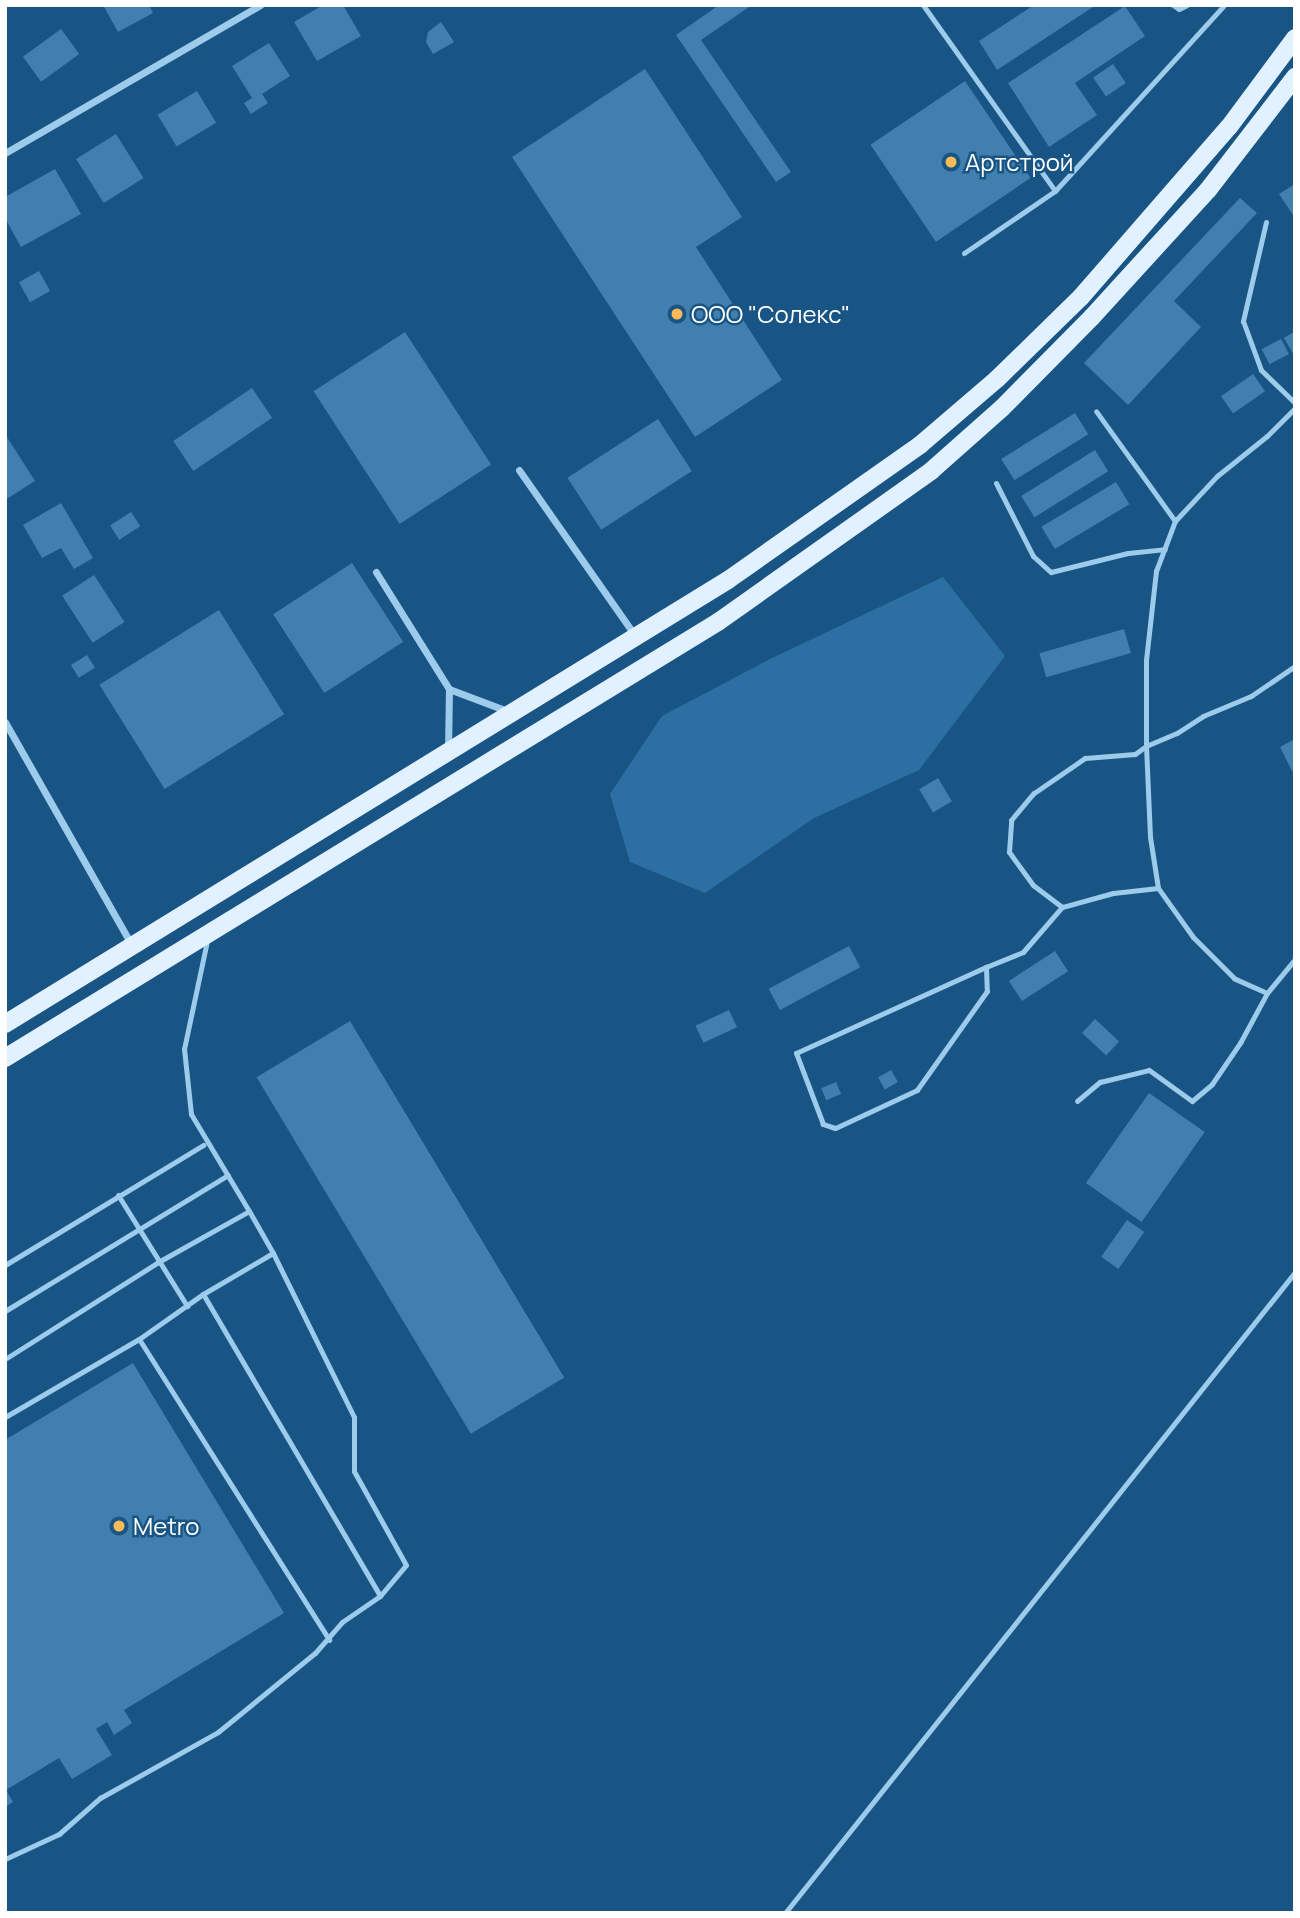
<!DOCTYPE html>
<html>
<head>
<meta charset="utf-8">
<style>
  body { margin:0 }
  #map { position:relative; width:1300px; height:1918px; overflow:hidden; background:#185584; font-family:Manrope,sans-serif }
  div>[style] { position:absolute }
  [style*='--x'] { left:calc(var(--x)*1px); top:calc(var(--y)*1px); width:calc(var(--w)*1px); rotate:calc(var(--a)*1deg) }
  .green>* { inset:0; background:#2b6fa3 }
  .building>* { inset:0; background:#417fae; transform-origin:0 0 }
  .lane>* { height:5px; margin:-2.5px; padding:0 2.5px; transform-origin:2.5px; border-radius:2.5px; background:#9dcbec }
  .street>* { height:7px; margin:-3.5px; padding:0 3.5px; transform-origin:3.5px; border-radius:3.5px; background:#9dcbec }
  .primary>* { height:18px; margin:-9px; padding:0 9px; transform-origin:9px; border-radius:9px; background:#e2f1ff }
  .dots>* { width:19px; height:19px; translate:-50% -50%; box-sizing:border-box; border:4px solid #185584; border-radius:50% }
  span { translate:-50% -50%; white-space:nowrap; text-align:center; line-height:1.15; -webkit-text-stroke:5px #185584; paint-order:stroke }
  .poi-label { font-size:24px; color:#fff }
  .left { translate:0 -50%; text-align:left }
  .frame { position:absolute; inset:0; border:7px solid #fff; pointer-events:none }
</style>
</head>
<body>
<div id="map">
  <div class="green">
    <div style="clip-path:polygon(943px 577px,1005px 656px,919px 770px,814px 818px,705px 893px,630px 862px,610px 794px,662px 716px,770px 659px)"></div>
  </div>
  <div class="building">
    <div style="clip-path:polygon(103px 5px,149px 5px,153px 13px,118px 32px)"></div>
    <div style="clip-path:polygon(323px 5px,343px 5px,361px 36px,317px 61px,294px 22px)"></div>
    <div style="clip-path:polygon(719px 5px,752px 5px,701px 40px,791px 172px,776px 182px,676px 35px)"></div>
    <div style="clip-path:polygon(1034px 5px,1096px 5px,997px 70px,979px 41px)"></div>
    <div style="clip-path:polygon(1125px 6px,1145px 36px,1075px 83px,1097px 115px,1049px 147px,1008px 83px)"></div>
    <div style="clip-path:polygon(441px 22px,454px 42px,433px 54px,426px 42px,428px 32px)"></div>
    <div style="left:61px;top:29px;width:31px;height:47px;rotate:54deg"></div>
    <div style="clip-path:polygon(269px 43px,290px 76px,262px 94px,268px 103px,251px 114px,244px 103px,252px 98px,232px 66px)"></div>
    <div style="left:1113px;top:64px;width:23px;height:24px;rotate:56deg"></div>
    <div style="clip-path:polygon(645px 69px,742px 217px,696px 247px,782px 380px,695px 437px,512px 157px)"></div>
    <div style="left:965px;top:81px;width:117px;height:114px;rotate:56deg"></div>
    <div style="left:197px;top:91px;width:37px;height:46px;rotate:59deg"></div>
    <div style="left:116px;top:134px;width:52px;height:47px;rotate:58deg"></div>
    <div style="clip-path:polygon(55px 169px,81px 214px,21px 247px,5px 218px,5px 197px)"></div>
    <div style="clip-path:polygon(1295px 184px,1295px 218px,1279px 194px)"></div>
    <div style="clip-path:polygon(1240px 198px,1257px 213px,1174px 301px,1201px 327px,1128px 405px,1084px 363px)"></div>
    <div style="left:39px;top:271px;width:23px;height:23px;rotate:61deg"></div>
    <div style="clip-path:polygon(1295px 331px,1295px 357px,1284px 338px)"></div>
    <div style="left:405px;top:332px;width:158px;height:109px;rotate:57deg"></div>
    <div style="left:1281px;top:339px;width:17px;height:22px;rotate:62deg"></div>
    <div style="left:1253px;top:374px;width:21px;height:39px;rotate:55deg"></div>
    <div style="left:252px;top:388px;width:36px;height:95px;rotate:56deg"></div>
    <div style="left:1075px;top:413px;width:25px;height:87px;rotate:58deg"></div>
    <div style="left:658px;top:419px;width:62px;height:108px;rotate:57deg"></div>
    <div style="clip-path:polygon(5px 434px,35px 481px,5px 500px)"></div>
    <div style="left:1095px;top:450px;width:25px;height:87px;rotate:58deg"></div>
    <div style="left:1116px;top:482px;width:26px;height:87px;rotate:59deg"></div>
    <div style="clip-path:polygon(61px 503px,93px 558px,74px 569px,61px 548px,42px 558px,23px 525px)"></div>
    <div style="left:131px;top:512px;width:17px;height:25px;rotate:57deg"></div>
    <div style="left:352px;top:563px;width:94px;height:94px;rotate:57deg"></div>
    <div style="left:94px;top:575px;width:56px;height:38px;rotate:57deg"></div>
    <div style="left:219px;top:610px;width:123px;height:141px;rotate:58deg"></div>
    <div style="left:1124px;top:629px;width:25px;height:88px;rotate:74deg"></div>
    <div style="left:87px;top:655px;width:15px;height:19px;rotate:58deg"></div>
    <div style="clip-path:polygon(1295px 739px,1295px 770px,1292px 771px,1280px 747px)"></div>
    <div style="left:938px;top:778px;width:27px;height:22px;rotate:59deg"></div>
    <div style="left:849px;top:946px;width:24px;height:91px;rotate:62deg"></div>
    <div style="left:1055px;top:951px;width:24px;height:55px;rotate:57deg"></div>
    <div style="left:729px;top:1010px;width:19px;height:37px;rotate:65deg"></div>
    <div style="left:1095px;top:1019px;width:33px;height:19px;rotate:43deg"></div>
    <div style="left:350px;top:1021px;width:416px;height:109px;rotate:59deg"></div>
    <div style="left:891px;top:1070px;width:14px;height:15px;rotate:60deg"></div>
    <div style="left:836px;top:1082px;width:13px;height:16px;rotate:67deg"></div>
    <div style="left:1149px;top:1093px;width:68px;height:110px;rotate:35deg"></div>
    <div style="left:1127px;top:1220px;width:21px;height:45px;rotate:35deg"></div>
    <div style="clip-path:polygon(133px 1363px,284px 1613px,124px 1710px,132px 1723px,114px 1735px,107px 1722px,96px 1729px,112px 1755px,72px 1779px,59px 1758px,6px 1790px,13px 1802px,5px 1807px,5px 1440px)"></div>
  </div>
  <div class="lane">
    <div style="--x:923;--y:5;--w:228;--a:54.6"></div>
    <div style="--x:1173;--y:5;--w:7;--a:34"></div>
    <div style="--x:1179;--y:9;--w:9;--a:-27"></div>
    <div style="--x:1266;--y:222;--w:102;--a:103.1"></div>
    <div style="--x:1243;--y:321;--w:52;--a:69.8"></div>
    <div style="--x:1261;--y:370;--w:47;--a:44.1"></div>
    <div style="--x:964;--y:253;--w:110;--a:-34.3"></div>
    <div style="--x:1055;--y:191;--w:251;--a:-47.7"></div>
    <div style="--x:996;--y:483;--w:82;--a:63.1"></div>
    <div style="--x:1033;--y:556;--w:24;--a:42"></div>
    <div style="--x:1051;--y:572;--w:79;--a:-13.9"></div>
    <div style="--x:1128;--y:553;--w:37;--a:-6"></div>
    <div style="--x:1175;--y:521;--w:62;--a:-47"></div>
    <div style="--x:1217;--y:476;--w:64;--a:-38.7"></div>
    <div style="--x:1267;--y:436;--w:40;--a:-45"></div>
    <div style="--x:1158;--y:888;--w:52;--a:-98.9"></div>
    <div style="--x:1150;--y:837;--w:91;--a:-92.5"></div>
    <div style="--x:1146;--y:746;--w:34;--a:-23"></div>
    <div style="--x:1177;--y:733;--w:31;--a:-33"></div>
    <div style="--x:1203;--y:716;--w:52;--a:-22.6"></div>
    <div style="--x:1251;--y:696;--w:53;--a:-34.3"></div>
    <div style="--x:986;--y:967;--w:24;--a:88"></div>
    <div style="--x:987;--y:991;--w:121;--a:125.3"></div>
    <div style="--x:917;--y:1090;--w:90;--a:155.1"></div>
    <div style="--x:835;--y:1128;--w:13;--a:-162"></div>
    <div style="--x:823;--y:1124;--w:76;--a:-110.8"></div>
    <div style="--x:796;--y:1053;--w:209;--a:-24.4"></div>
    <div style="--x:986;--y:967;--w:40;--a:-22"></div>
    <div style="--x:1023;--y:952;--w:60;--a:-49.1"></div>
    <div style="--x:1267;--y:993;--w:44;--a:-50.5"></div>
    <div style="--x:1077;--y:1101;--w:30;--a:-40"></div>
    <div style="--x:1100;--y:1082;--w:50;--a:-13.8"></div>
    <div style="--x:1149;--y:1070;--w:53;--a:35.8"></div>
    <div style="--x:1192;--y:1101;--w:26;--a:-40"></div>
    <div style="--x:1212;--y:1084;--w:50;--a:-55.7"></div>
    <div style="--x:1240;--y:1043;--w:57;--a:-61.6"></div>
    <div style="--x:1267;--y:993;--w:36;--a:-156"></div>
    <div style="--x:1234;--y:978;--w:58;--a:-135"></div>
    <div style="--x:1193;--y:937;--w:60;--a:-125.5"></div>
    <div style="--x:1158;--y:888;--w:45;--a:173.7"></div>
    <div style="--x:1113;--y:893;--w:53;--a:164.6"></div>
    <div style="--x:1062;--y:907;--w:36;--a:-143"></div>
    <div style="--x:1033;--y:885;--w:41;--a:-126"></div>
    <div style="--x:1009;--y:852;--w:32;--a:-86"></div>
    <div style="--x:1011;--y:820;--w:35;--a:-50"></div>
    <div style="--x:1034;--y:793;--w:62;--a:-34.5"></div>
    <div style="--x:1085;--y:758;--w:50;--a:-4.6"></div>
    <div style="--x:1135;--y:754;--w:14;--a:-36"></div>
    <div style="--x:1146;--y:746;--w:86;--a:-90"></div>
    <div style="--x:1146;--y:660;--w:90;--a:-83.6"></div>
    <div style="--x:1156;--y:571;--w:53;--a:-69.2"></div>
    <div style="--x:1175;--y:521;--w:135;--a:-125.7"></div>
    <div style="--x:118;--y:1195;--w:131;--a:58.1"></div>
    <div style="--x:5;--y:1265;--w:232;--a:-31.2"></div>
    <div style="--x:203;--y:1294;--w:350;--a:59.6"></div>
    <div style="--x:5;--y:1311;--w:261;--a:-31.4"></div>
    <div style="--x:139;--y:1339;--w:356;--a:57.7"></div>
    <div style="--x:5;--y:1359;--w:183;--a:-32.3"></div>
    <div style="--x:160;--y:1261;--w:102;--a:-29.3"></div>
    <div style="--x:249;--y:1211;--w:113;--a:-120.9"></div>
    <div style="--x:191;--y:1114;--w:65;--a:-96.1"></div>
    <div style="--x:184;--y:1049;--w:110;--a:-78"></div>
    <div style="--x:5;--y:1417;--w:155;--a:-30.2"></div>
    <div style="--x:139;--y:1339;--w:78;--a:-35.1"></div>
    <div style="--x:203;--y:1294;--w:81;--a:-30.4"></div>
    <div style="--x:273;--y:1253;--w:48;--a:-119.7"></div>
    <div style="--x:5;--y:1859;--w:60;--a:-24.8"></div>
    <div style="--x:59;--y:1834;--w:55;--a:-41.3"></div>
    <div style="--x:100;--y:1798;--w:135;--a:-29.2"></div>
    <div style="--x:218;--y:1732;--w:125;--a:-39.2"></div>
    <div style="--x:315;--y:1653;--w:41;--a:-48.9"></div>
    <div style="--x:342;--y:1622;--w:46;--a:-34.4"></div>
    <div style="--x:380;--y:1596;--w:40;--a:-50"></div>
    <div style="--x:406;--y:1565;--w:107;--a:-119"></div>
    <div style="--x:354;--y:1471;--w:54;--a:-90"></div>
    <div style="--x:354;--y:1417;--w:183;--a:-116.3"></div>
    <div style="--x:785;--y:1913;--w:819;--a:-51.49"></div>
  </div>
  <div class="street">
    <div style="--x:5;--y:153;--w:295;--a:-30.1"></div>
    <div style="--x:519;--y:470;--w:204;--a:55"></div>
    <div style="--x:376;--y:572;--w:138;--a:58"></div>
    <div style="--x:449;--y:689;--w:65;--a:20.7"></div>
    <div style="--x:5;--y:722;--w:257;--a:60.4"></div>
    <div style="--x:448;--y:751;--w:62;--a:-89.1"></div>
  </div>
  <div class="primary">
    <div style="--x:5;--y:1024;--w:848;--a:-31.55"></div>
    <div style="--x:728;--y:580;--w:235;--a:-35.1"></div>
    <div style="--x:920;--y:445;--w:101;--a:-40.6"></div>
    <div style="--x:997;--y:379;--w:117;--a:-44.3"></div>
    <div style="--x:1081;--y:297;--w:225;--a:-49"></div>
    <div style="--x:1229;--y:127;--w:111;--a:-53.4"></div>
    <div style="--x:5;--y:1058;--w:836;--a:-31.45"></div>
    <div style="--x:718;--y:622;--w:261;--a:-35.3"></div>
    <div style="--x:931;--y:471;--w:95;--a:-41.6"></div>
    <div style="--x:1002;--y:408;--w:128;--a:-45.3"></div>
    <div style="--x:1092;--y:317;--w:172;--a:-47.6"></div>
    <div style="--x:1208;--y:190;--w:143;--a:-52.4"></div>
  </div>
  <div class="dots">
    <div style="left:951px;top:162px;background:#ffba58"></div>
    <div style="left:677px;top:314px;background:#ffba58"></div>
    <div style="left:119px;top:1526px;background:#ffba58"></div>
  </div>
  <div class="poi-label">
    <span class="left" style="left:965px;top:162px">Артстрой</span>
    <span class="left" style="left:691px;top:314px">ООО "Солекс"</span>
    <span class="left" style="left:133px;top:1526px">Metro</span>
  </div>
  <div class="frame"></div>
</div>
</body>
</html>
